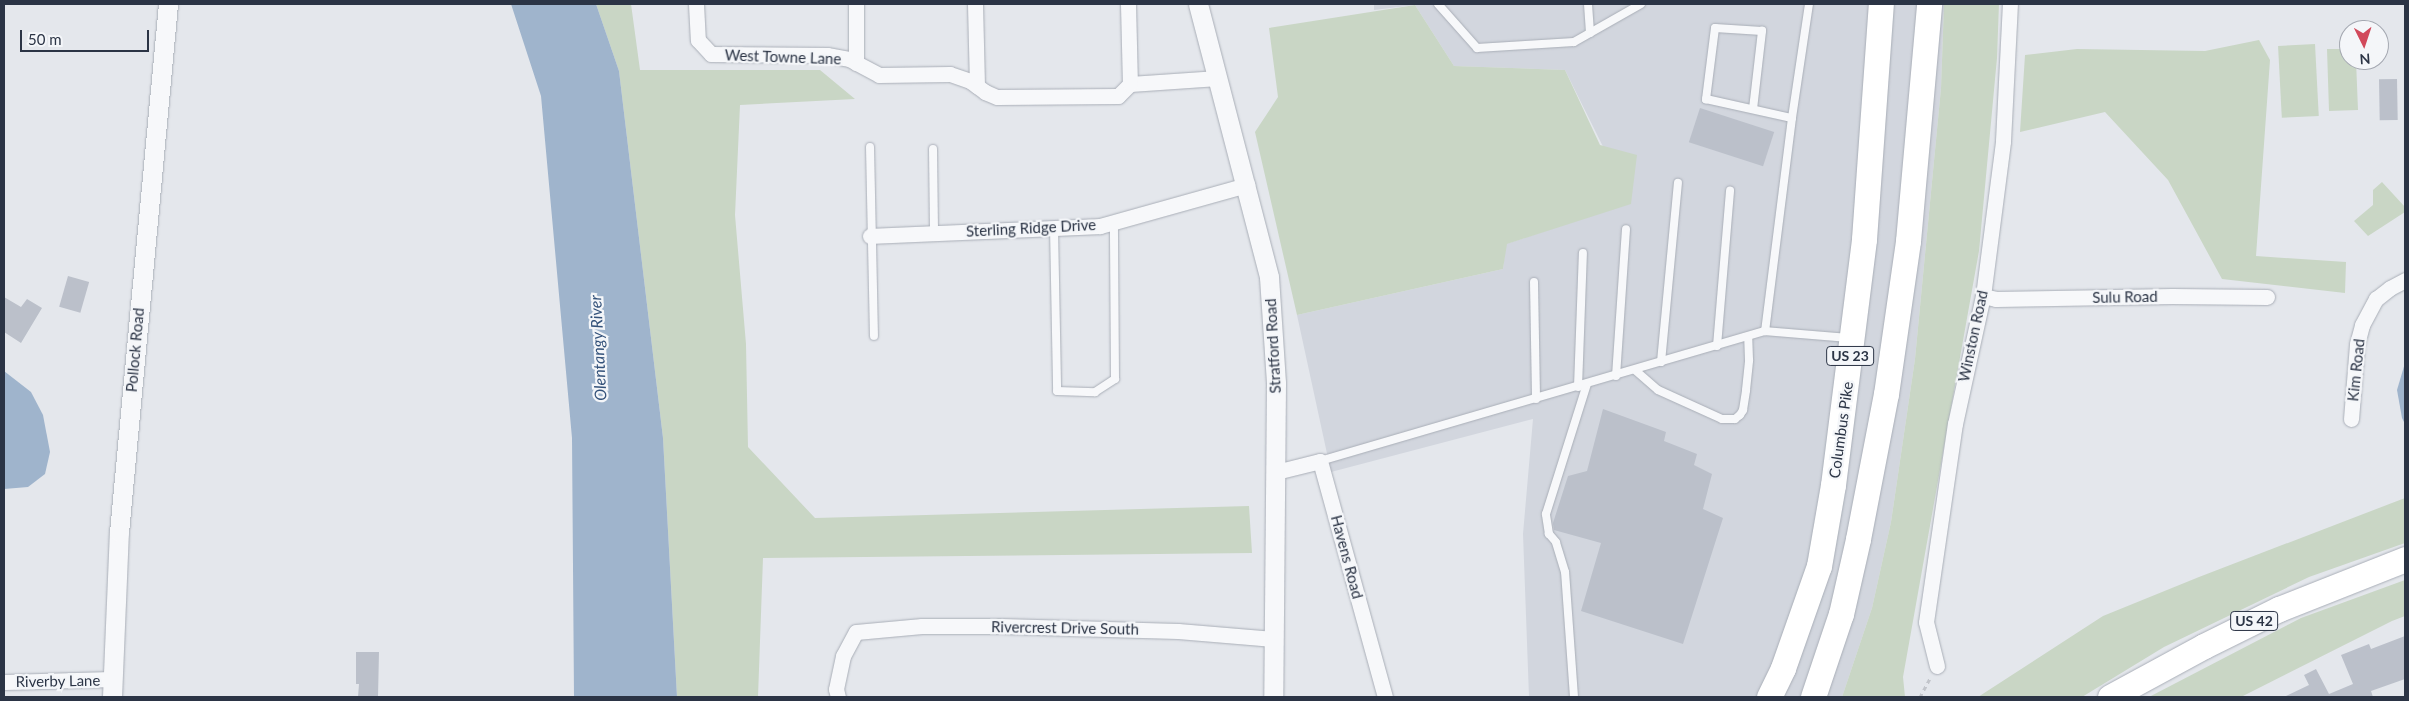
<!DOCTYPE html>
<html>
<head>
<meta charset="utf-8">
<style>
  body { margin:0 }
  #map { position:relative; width:2409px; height:701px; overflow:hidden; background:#e4e7ec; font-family:Lato,sans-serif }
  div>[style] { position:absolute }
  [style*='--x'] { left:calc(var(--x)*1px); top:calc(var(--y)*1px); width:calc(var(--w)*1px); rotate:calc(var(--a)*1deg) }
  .built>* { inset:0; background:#d2d6de }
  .green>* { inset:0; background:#c9d6c5; transform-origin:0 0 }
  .water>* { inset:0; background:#9fb4cc }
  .building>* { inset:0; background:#bbc0ca; transform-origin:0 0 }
  .path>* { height:3px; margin-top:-1.5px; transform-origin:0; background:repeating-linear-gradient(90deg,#c2c5cb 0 4px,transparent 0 8px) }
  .roads { filter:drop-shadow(0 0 1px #a9aeb7) drop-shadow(0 0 1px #a9aeb7) }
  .service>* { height:8px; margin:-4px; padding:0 4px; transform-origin:4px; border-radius:4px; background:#f7f8fa }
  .minor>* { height:15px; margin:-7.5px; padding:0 7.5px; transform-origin:7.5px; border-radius:7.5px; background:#f7f8fa }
  .tertiary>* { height:19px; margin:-9.5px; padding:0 9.5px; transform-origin:9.5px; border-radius:9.5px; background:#f7f8fa }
  .trunk>* { height:25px; margin:-12.5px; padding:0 12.5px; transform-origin:12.5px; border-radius:12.5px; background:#fff }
  span { translate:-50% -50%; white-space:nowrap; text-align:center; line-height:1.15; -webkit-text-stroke:4.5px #f4f6f9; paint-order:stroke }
  .shield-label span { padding:1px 4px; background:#f4f6f9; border:1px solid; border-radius:4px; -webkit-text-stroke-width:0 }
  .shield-label { font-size:14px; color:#2b3445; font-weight:700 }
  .street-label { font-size:15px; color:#2b3445 }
  .water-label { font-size:16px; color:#34527a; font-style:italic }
  .frame { position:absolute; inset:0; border:5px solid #2b3445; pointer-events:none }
  .north { position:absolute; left:2339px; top:20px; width:50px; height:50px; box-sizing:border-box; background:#f4f6f9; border:1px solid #a4a8b1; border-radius:50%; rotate:176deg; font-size:14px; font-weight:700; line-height:20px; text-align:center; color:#2b3445 }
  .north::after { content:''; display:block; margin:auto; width:18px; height:22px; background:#d1495b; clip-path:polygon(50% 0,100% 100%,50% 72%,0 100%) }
  .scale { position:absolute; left:20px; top:30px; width:129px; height:22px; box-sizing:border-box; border:2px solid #2b3445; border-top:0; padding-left:6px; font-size:15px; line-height:18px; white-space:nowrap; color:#2b3445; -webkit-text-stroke:4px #f4f6f9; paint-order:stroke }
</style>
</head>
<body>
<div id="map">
  <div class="built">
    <div style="clip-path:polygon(1374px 4px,1944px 4px,1941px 88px,1915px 359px,1891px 522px,1872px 608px,1842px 697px,1529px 697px,1523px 534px,1533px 419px,1331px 472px,1297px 315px,1503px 269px,1506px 244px,1631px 203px,1565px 70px,1454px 66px,1415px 5px,1374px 10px)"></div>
  </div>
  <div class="green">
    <div style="clip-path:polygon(596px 4px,631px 4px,640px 70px,820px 70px,855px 99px,740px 105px,735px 215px,746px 344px,748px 447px,815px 518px,1249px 506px,1252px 553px,763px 558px,758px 697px,677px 697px,663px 438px,619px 71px)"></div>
    <div style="clip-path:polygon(1944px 4px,1999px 4px,1997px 58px,1979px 251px,1903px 677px,1905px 697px,1842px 697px,1872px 608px,1891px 522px,1915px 359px,1941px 88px)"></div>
    <div style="clip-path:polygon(1415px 5px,1454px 66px,1565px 70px,1600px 145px,1637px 155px,1631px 204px,1507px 244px,1503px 269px,1297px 315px,1255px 132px,1278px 97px,1269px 28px)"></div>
    <div style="clip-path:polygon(2259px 40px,2270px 60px,2256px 256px,2346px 262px,2345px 293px,2222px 279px,2168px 180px,2105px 112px,2020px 132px,2025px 55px,2077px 49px,2205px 51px)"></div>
    <div style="left:2315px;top:44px;width:72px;height:37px;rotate:87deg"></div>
    <div style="clip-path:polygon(2327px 49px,2349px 49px,2349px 60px,2356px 60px,2358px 110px,2329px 111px)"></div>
    <div style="clip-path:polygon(2382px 182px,2405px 207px,2405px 212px,2368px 236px,2354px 221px,2373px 205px,2373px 190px)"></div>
    <div style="clip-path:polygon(2405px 498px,2405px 543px,2309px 577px,2164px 647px,2082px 697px,1978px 697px,2103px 616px,2199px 577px)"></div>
    <div style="clip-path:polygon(2405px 580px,2405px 616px,2392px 621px,2241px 697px,2149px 697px,2301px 618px)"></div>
  </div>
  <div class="water">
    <div style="clip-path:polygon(511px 4px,596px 4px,619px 71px,663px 438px,677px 697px,574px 697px,572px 438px,541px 96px)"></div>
    <div style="clip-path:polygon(2405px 363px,2405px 424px,2402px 418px,2397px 390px)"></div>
    <div style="clip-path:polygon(4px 371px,31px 392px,43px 415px,50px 452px,45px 474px,28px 487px,4px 489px)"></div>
  </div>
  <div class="building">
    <div style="left:2397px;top:79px;width:41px;height:18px;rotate:89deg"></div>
    <div style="left:1700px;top:108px;width:78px;height:36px;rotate:18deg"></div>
    <div style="left:68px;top:276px;width:22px;height:32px;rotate:16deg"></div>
    <div style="clip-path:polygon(4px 297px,21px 307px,27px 299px,42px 308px,21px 343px,4px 332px)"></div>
    <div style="clip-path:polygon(1603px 409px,1666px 432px,1664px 441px,1697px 454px,1694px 465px,1712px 474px,1703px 509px,1723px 518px,1683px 644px,1581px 611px,1601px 543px,1554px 530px,1553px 523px,1568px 476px,1587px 471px)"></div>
    <div style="clip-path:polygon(2405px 636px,2405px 679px,2371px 691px,2373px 697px,2284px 697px,2309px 685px,2304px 675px,2316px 669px,2329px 694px,2353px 684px,2341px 655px,2369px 644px,2371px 649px)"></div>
    <div style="clip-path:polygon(356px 652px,379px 652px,378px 697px,358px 697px,359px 684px,356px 684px)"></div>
  </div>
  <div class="path">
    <div style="--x:1920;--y:697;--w:21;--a:-62"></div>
  </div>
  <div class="roads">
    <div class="service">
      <div style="--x:1438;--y:4;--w:59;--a:48.4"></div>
      <div style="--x:1477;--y:48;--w:97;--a:-3.5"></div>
      <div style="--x:1574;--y:42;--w:77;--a:-29.6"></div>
      <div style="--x:1588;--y:4;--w:29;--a:86"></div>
      <div style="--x:1809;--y:4;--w:115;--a:98.5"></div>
      <div style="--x:1792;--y:118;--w:215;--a:97.2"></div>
      <div style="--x:1765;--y:331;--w:83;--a:4.8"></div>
      <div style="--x:1753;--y:109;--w:79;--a:-83.4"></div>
      <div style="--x:1762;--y:31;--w:47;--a:-176.3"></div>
      <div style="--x:1715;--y:28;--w:72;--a:97.2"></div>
      <div style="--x:1706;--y:99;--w:88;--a:12.5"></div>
      <div style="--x:870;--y:147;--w:189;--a:88.8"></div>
      <div style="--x:933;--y:149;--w:84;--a:89.3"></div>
      <div style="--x:1054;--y:228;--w:163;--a:88.9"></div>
      <div style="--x:1057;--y:391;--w:38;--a:2"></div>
      <div style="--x:1095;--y:392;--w:24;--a:-33"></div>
      <div style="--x:1115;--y:379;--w:158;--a:-90.4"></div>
      <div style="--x:1534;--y:282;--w:117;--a:89"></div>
      <div style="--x:1717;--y:346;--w:156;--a:-85.2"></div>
      <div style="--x:1661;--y:362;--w:180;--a:-84.6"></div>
      <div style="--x:1635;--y:370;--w:30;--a:41"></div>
      <div style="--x:1658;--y:390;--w:70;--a:24.4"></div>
      <div style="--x:1722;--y:419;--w:13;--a:0"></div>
      <div style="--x:1735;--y:419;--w:6;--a:-39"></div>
      <div style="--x:1740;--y:415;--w:6;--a:-59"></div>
      <div style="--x:1743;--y:410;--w:20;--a:-81"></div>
      <div style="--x:1746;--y:390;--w:30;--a:-84"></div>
      <div style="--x:1749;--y:360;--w:23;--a:-92"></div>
      <div style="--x:1616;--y:376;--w:147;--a:-86.1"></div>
      <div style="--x:1578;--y:387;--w:134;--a:-87.9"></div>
      <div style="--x:1320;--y:461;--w:464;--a:-16.3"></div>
      <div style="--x:1574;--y:697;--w:125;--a:-94.1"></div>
      <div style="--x:1565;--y:572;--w:31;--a:-107"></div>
      <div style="--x:1556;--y:542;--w:11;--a:-131"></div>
      <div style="--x:1549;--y:534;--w:20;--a:-99"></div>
      <div style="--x:1546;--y:514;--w:136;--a:-72.5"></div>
    </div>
    <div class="minor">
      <div style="--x:696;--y:4;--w:36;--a:87"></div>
      <div style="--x:698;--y:40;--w:19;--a:47"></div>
      <div style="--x:711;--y:54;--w:116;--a:0.5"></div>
      <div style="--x:827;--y:55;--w:22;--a:10"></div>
      <div style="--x:849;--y:59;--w:34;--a:28"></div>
      <div style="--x:879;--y:75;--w:71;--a:-0.8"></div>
      <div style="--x:950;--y:74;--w:21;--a:19"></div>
      <div style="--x:970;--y:81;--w:19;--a:36"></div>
      <div style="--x:985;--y:92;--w:13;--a:23"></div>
      <div style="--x:997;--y:97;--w:121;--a:-0.5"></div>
      <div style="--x:1118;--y:96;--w:17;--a:-45"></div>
      <div style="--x:1130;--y:84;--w:88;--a:-3.9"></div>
      <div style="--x:856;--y:4;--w:59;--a:90"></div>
      <div style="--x:975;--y:4;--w:82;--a:88.6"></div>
      <div style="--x:1128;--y:4;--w:80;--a:88.6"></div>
      <div style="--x:870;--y:236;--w:230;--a:-2.5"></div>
      <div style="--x:1100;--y:226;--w:153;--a:-15.6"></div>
      <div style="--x:1983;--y:296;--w:13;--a:13"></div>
      <div style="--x:1996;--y:299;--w:176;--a:-1"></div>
      <div style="--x:2172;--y:296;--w:95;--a:0.6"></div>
      <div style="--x:2351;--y:419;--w:75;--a:-85.4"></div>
      <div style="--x:2357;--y:344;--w:20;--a:-75"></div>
      <div style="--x:2362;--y:325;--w:30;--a:-62"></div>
      <div style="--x:2376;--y:299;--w:18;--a:-38"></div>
      <div style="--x:2390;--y:288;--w:17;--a:-28"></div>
      <div style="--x:1276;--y:472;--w:45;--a:-14"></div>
      <div style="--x:1320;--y:461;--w:245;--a:74.6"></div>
      <div style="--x:1937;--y:666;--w:45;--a:-104"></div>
      <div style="--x:1926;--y:622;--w:200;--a:-81.7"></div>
      <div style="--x:1955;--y:424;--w:131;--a:-77.7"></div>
      <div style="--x:1983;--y:296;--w:156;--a:-82.6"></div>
      <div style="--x:2003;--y:141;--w:137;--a:-87.1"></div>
      <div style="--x:4;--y:682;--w:109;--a:-1.6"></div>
      <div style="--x:838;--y:697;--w:8;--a:-104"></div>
      <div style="--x:836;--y:689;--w:34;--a:-78"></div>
      <div style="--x:843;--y:656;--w:27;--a:-62"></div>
      <div style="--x:856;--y:632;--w:66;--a:-5.2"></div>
      <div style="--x:922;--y:626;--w:79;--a:0"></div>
      <div style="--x:1001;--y:626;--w:177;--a:1.6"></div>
      <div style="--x:1178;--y:631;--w:96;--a:4.8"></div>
    </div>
    <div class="tertiary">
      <div style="--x:1198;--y:4;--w:282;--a:75.4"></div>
      <div style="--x:1269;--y:277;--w:106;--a:86.2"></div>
      <div style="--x:1276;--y:383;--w:314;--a:90.5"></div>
      <div style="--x:112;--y:697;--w:165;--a:-87.6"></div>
      <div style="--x:119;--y:532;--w:530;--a:-84.7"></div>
    </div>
    <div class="trunk">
      <div style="--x:1769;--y:697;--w:32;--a:-64"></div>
      <div style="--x:1783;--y:668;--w:108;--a:-70.6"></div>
      <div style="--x:1819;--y:566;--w:82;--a:-80.2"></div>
      <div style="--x:1833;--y:485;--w:248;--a:-82.8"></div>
      <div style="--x:1864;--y:239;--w:236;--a:-85.9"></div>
      <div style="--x:1813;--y:697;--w:88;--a:-71.4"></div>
      <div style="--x:1841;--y:614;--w:77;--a:-77.2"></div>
      <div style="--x:1858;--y:539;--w:148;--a:-79.1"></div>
      <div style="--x:1886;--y:394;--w:155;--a:-81.8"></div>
      <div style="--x:1908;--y:241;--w:238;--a:-84.9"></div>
      <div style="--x:2110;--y:697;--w:107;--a:-28.5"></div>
      <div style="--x:2204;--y:646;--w:84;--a:-26.3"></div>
      <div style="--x:2279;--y:609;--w:136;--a:-21.6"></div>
    </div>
  </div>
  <div class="shield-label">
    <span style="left:1850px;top:356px">US 23</span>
    <span style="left:2254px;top:621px">US 42</span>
  </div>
  <div class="street-label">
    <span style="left:783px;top:57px;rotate:2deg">West Towne Lane</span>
    <span style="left:1031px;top:228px;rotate:-3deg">Sterling Ridge Drive</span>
    <span style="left:2125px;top:297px;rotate:-1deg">Sulu Road</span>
    <span style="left:1973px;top:336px;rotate:-78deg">Winston Road</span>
    <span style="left:1273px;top:346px;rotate:-93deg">Stratford Road</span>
    <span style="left:135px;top:350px;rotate:-85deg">Pollock Road</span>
    <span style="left:2356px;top:370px;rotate:-84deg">Kim Road</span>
    <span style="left:1841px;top:430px;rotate:-82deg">Columbus Pike</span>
    <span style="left:1347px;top:557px;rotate:75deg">Havens Road</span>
    <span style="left:1065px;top:628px;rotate:1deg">Rivercrest Drive South</span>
    <span style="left:58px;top:681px;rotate:-1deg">Riverby Lane</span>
  </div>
  <div class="water-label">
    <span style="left:598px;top:348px;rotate:-93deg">Olentangy River</span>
  </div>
  <div class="frame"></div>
  <div class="north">N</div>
  <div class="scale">50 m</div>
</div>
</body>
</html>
